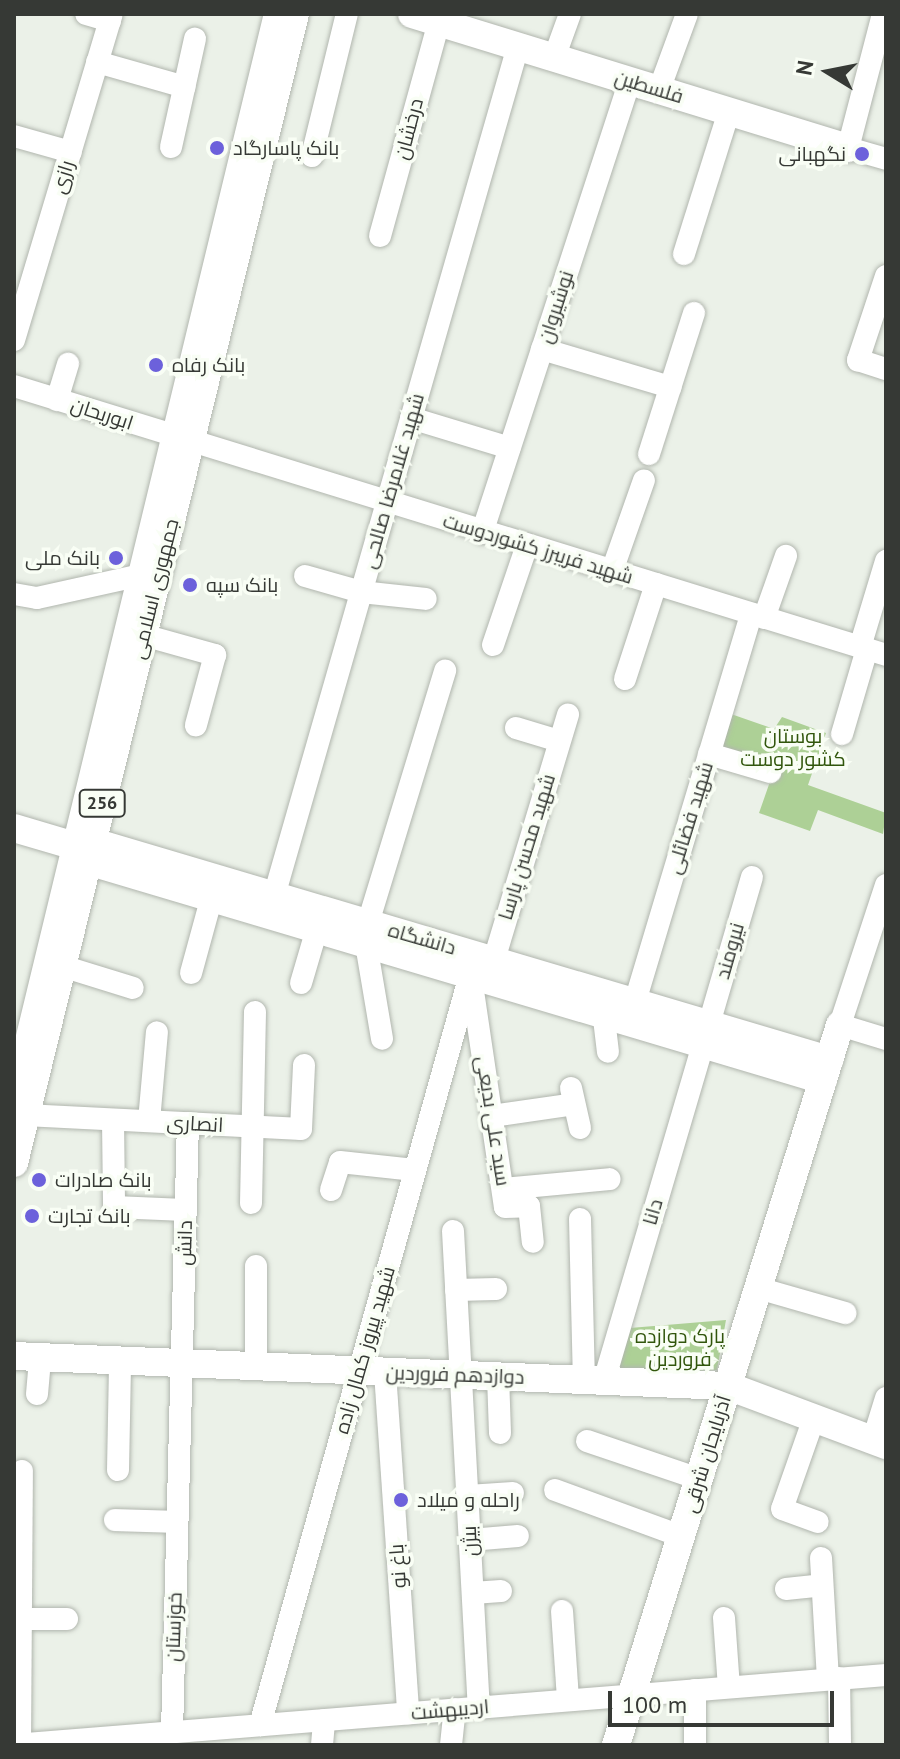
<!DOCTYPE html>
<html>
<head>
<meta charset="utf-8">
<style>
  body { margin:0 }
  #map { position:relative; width:900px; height:1759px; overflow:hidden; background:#ebf1e8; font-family:"PT Sans",Cairo,sans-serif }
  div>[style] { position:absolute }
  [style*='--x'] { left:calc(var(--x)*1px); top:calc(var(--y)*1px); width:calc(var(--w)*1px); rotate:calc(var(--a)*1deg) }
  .green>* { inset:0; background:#add096 }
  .roads { filter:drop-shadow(0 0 2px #b1b6ae) drop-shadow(0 0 2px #b1b6ae) }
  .minor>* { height:22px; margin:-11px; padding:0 11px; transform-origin:11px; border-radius:11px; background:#fff }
  .major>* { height:28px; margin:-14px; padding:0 14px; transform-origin:14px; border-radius:14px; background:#fff }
  .dots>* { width:22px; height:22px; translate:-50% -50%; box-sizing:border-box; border:4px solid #f9fef5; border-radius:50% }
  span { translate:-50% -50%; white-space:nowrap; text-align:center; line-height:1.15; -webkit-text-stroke:7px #f9fef5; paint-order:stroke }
  .shield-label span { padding:2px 6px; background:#f9fef5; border:2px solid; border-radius:6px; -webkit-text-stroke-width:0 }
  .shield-label { font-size:18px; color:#363935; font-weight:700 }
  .street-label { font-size:20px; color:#363935 }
  .poi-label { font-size:20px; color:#363935 }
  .left { translate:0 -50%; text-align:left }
  .right { translate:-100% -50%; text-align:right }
  .park-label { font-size:20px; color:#31560c }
  .frame { position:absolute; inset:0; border:16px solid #363935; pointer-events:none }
  .north { position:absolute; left:788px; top:32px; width:80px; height:80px; -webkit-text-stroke:6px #f9fef5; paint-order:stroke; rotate:280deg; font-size:22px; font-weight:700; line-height:32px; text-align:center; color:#363935 }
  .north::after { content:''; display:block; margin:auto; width:28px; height:36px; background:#363935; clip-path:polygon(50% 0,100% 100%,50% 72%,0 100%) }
  .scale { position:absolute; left:608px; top:1691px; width:226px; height:36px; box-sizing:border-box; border:4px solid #363935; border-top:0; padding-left:10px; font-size:24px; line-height:28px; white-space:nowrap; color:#363935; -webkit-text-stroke:6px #f9fef5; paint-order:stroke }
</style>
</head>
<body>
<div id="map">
  <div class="green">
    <div style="clip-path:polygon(731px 714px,774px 729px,782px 717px,826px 733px,808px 785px,886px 813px,883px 834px,818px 810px,810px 831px,759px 813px,774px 770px,718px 750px)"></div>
    <div style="clip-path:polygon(726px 1320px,717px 1370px,614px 1374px,630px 1328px)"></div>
  </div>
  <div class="roads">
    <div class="minor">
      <div style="--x:86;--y:14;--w:25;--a:16"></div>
      <div style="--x:883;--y:14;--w:138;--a:104.6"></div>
      <div style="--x:848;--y:148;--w:40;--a:16"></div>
      <div style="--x:554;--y:58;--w:47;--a:-70"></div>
      <div style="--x:97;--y:62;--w:91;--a:15.9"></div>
      <div style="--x:659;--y:90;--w:81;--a:-69.8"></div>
      <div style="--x:14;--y:136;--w:59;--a:15.7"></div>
      <div style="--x:171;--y:147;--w:111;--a:-77.5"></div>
      <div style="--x:312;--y:156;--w:146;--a:-76.2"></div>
      <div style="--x:380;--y:236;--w:222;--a:-74.6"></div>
      <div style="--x:684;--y:254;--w:150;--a:-72.5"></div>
      <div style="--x:886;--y:276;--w:89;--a:108.4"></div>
      <div style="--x:858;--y:360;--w:29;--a:18"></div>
      <div style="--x:14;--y:340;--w:340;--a:-73.3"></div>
      <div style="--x:542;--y:349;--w:134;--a:16.5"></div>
      <div style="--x:14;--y:386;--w:913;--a:17.14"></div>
      <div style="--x:57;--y:400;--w:38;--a:-73"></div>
      <div style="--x:411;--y:418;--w:103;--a:16.9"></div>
      <div style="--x:649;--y:454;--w:148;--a:-72.3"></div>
      <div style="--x:482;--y:533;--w:476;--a:-71.9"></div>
      <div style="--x:612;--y:571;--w:96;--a:-70.6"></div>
      <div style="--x:305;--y:576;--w:58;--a:15.9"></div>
      <div style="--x:361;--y:592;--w:65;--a:6.1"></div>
      <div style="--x:14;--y:594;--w:23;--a:10"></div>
      <div style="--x:37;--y:598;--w:116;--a:-12.5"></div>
      <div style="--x:764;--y:618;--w:66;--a:-70.5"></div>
      <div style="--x:143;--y:635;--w:75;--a:15.5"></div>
      <div style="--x:215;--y:655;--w:73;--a:105.2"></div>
      <div style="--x:493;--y:645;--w:106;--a:-71.2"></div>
      <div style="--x:860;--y:647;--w:90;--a:-73.2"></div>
      <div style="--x:625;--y:679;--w:100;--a:-71.9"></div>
      <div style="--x:516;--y:728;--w:45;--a:16.8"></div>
      <div style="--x:842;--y:734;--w:89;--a:-73.6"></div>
      <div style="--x:709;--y:754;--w:64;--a:16.4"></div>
      <div style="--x:886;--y:885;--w:147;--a:108.2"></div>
      <div style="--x:840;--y:1025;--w:48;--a:16.9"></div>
      <div style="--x:270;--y:910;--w:899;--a:-73.98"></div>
      <div style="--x:368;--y:923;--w:264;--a:-73"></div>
      <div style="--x:366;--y:944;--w:96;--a:80.4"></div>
      <div style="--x:62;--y:966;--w:74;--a:17.2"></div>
      <div style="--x:191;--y:973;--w:91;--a:-74.7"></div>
      <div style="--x:490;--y:973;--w:270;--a:-73.2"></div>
      <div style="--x:301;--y:983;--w:71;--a:-73.6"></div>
      <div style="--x:472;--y:984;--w:225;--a:81.6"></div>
      <div style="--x:505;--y:1207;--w:24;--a:-2"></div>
      <div style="--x:529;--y:1206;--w:36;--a:84"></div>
      <div style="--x:602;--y:1002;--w:50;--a:83.2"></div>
      <div style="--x:631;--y:1015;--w:419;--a:-73.3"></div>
      <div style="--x:709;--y:1024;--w:153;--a:-73.7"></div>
      <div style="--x:571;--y:1088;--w:41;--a:77.3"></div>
      <div style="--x:14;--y:1090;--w:1107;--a:-76.37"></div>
      <div style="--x:26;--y:1115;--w:275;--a:2.9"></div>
      <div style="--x:301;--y:1129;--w:64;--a:-87.3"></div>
      <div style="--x:492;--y:1116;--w:83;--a:-8.3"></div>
      <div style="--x:113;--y:1120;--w:87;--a:89.3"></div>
      <div style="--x:114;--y:1207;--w:71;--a:2.4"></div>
      <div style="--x:149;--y:1121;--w:89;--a:-84.9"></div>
      <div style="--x:503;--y:1189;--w:107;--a:-5.3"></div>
      <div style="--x:331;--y:1190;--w:29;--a:-72"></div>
      <div style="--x:340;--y:1162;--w:75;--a:6.1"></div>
      <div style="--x:251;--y:1203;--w:191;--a:-88.8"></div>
      <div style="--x:580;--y:1219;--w:161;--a:88.6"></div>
      <div style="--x:453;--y:1231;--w:477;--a:86.9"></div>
      <div style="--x:758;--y:1288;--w:91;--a:16"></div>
      <div style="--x:456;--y:1290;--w:40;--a:-1.4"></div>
      <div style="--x:256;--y:1366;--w:100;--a:-90"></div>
      <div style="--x:385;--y:1372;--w:342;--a:86.1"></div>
      <div style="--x:498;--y:1376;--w:57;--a:88"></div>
      <div style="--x:604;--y:1381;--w:351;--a:-73.6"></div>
      <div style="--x:37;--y:1394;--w:36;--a:-85"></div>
      <div style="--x:814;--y:1418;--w:96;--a:109.4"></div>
      <div style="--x:782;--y:1509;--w:38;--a:20"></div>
      <div style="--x:873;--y:1440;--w:44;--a:-72.8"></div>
      <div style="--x:587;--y:1441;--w:118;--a:18.7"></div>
      <div style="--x:118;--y:1470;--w:109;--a:-88.9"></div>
      <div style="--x:555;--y:1490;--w:134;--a:20.1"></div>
      <div style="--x:468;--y:1496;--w:45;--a:-3.8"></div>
      <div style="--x:115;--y:1520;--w:62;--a:1.8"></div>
      <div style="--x:470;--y:1540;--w:48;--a:-4.8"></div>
      <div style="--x:821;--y:1558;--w:121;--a:86.7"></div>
      <div style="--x:786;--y:1589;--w:36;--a:-6"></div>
      <div style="--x:473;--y:1593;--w:28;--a:-4"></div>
      <div style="--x:562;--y:1611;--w:89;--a:86.1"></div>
      <div style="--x:724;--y:1618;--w:69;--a:85.9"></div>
      <div style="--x:21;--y:1619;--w:46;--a:0"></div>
      <div style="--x:839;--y:1678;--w:67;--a:89.1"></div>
      <div style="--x:695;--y:1690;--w:55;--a:90"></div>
      <div style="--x:260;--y:1725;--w:779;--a:-74.36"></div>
      <div style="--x:172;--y:1732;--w:609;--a:-88.5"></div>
      <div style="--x:14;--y:1745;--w:875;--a:-4.59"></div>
      <div style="--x:20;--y:1745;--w:274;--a:-89.6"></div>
      <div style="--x:322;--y:1745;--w:25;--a:-85"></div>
      <div style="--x:451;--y:1745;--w:36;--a:-84"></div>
    </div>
    <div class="major">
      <div style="--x:412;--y:14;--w:456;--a:17.1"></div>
      <div style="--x:14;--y:828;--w:64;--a:16.4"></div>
      <div style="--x:75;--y:846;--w:18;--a:-13"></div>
      <div style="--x:93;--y:842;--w:768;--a:16.5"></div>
      <div style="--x:88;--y:861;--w:767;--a:16.59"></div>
      <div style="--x:14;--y:1163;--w:1183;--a:-76.26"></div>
      <div style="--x:14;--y:1356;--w:715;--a:2.41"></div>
      <div style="--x:728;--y:1386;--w:169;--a:20.5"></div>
      <div style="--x:616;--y:1745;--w:754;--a:-72.72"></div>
    </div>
  </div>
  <div class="dots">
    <div style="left:217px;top:148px;background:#6c61db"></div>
    <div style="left:862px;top:154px;background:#6c61db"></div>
    <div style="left:156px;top:365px;background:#6c61db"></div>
    <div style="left:116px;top:558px;background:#6c61db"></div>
    <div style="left:190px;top:585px;background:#6c61db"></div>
    <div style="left:39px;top:1180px;background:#6c61db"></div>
    <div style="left:32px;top:1216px;background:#6c61db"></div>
    <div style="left:401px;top:1500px;background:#6c61db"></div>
  </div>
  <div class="shield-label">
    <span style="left:102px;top:803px">256</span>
  </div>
  <div class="street-label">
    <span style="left:649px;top:87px;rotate:17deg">فلسطین</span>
    <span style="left:409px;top:129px;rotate:-75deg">درخشان</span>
    <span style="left:63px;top:177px;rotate:-73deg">رازی</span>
    <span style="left:556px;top:307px;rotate:-72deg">نوشیروان</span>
    <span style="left:102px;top:414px;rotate:18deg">ابوریحان</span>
    <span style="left:393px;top:481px;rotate:-74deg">شهید غلامرضا صالحی</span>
    <span style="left:538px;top:549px;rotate:17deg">شهید فریبرز کشوردوست</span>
    <span style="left:155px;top:589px;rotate:-76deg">جمهوری اسلامی</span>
    <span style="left:690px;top:818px;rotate:-73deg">شهید فضائلی</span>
    <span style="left:527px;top:847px;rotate:-73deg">شهید محسن پارسا</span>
    <span style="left:422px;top:939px;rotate:16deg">دانشگاه</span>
    <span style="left:730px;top:951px;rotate:-74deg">نیرومند</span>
    <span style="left:493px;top:1121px;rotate:81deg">سید علی بدیعی</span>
    <span style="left:195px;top:1124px;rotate:3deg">انصاری</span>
    <span style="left:653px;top:1212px;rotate:-74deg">دانا</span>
    <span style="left:185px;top:1243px;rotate:-89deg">دانش</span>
    <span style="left:365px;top:1350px;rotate:-74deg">شهید پیروز کمال زاده</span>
    <span style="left:455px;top:1375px;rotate:2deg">دوازدهم فروردین</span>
    <span style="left:707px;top:1454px;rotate:-73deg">آذربایجان شرقی</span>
    <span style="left:470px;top:1541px;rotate:-93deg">بیژن</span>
    <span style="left:398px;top:1566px;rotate:-94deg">باغ نو</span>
    <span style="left:174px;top:1627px;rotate:-88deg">خوزستان</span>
    <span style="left:450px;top:1710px;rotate:-5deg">اردیبهشت</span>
  </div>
  <div class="poi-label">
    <span class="left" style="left:233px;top:148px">بانک پاسارگاد</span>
    <span class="right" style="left:846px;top:154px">نگهبانی</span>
    <span class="left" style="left:172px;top:365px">بانک رفاه</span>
    <span class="right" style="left:100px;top:558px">بانک ملی</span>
    <span class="left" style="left:206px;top:585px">بانک سپه</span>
    <span class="left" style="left:55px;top:1180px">بانک صادرات</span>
    <span class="left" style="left:48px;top:1216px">بانک تجارت</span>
    <span class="left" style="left:417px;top:1500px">راحله و میلاد</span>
  </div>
  <div class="park-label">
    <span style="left:793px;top:748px">بوستان<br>کشور دوست</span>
    <span style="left:680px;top:1348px">پارک دوازده<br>فروردین</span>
  </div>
  <div class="frame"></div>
  <div class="north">N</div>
  <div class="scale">100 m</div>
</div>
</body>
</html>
